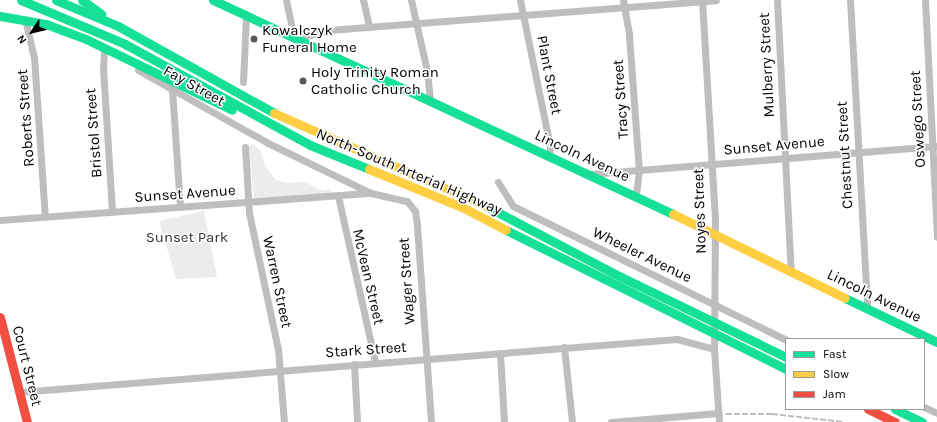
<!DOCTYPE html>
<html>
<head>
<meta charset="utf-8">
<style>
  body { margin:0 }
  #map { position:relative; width:937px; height:422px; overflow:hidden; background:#fff; font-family:Karla,sans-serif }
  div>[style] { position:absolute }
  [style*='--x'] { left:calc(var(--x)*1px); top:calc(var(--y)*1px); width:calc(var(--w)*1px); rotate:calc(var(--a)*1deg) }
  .green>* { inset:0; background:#ececec }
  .street>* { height:7px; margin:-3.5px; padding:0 3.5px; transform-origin:3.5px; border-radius:3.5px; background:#bebebe }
  .fast>* { height:9px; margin:-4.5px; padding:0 4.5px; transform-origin:4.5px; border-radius:4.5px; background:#16e098 }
  .slow>* { height:9px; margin:-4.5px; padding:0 4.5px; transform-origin:4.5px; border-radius:4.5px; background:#ffcf43 }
  .jam>* { height:9px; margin:-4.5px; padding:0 4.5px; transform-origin:4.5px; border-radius:4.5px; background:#f24e42 }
  .rail>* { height:2px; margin-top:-1px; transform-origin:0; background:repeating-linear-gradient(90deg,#bebebe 0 6px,transparent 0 8px) }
  .dots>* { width:11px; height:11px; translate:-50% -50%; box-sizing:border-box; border:2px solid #fff; border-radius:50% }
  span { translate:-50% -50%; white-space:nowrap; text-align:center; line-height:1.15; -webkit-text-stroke:3px #fff; paint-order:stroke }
  .poi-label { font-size:15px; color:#000 }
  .left { translate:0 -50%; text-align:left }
  .street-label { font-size:15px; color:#000 }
  .park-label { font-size:15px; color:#333 }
  .legend { position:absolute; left:785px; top:338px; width:140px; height:72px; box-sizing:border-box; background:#fff; border:1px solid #999; margin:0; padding:5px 7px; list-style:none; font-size:12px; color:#000 }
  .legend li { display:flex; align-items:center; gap:8px; height:20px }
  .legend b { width:20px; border:1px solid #999 }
  .north { position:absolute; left:12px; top:12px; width:40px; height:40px; -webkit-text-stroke:3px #fff; paint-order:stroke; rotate:235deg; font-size:11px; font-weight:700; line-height:16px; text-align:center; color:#000 }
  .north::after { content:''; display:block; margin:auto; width:14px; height:18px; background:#000; clip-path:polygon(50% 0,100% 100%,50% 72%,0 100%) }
</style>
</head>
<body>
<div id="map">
  <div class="green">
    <div style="clip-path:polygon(252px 144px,260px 150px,265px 166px,275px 179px,286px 183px,305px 182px,323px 191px,331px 189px,331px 194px,254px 198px,249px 147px)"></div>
    <div style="clip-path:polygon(204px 211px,217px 277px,176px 279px,159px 221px)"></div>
  </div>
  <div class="street">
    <div style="--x:286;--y:0;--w:40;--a:78"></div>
    <div style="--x:294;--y:39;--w:36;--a:-14"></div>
    <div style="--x:329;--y:30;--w:388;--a:-4.4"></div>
    <div style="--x:363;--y:0;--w:28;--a:77"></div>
    <div style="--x:411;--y:0;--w:73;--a:77.3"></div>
    <div style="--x:427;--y:71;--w:30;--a:84"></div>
    <div style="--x:520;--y:0;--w:149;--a:78.4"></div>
    <div style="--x:550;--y:146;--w:10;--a:96"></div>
    <div style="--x:623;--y:0;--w:36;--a:80"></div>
    <div style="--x:629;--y:35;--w:135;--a:85.8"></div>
    <div style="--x:639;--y:170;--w:26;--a:97"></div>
    <div style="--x:702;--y:0;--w:217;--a:86.6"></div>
    <div style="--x:715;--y:217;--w:132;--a:90.4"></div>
    <div style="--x:714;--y:349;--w:73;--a:86.1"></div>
    <div style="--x:777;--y:0;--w:272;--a:87.1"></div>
    <div style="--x:850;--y:0;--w:308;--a:86.8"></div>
    <div style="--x:925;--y:0;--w:237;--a:87.1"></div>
    <div style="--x:25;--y:19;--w:39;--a:77"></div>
    <div style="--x:34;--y:57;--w:160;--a:86.1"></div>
    <div style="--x:104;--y:51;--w:17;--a:93"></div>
    <div style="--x:103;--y:68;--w:144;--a:86.4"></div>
    <div style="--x:138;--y:70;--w:149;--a:29.3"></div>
    <div style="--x:268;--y:143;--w:114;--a:25.9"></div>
    <div style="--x:243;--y:82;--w:65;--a:-87.4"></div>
    <div style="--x:172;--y:89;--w:118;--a:86.1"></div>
    <div style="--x:245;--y:147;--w:66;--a:86.5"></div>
    <div style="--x:249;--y:213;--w:139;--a:78"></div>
    <div style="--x:278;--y:349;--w:73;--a:85.3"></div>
    <div style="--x:589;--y:174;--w:349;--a:-4.6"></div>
    <div style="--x:498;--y:182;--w:28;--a:58"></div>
    <div style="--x:513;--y:206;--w:304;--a:26.1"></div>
    <div style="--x:338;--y:196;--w:170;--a:77.4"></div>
    <div style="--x:0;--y:220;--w:372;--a:-4.2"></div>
    <div style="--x:371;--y:193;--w:37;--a:13"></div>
    <div style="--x:407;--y:201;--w:13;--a:51"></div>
    <div style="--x:415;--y:211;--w:15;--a:82"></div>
    <div style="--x:417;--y:226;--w:196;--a:85.9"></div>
    <div style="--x:564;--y:347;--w:75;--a:83.9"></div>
    <div style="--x:500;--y:353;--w:69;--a:86.7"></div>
    <div style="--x:354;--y:364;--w:58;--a:87"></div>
    <div style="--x:19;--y:392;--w:660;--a:-4.61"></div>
    <div style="--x:677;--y:339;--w:38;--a:15"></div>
    <div style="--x:924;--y:407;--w:14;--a:25"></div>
    <div style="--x:611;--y:422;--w:107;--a:-4.8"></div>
  </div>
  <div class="fast">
    <div style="--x:21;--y:0;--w:113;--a:22.9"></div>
    <div style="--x:125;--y:44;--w:211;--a:28.6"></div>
    <div style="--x:310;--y:145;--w:64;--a:22.1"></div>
    <div style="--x:56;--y:0;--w:67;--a:22.8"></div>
    <div style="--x:118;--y:26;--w:179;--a:29.1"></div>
    <div style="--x:82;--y:0;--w:24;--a:36"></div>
    <div style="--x:213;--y:0;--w:507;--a:24.95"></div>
    <div style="--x:0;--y:16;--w:47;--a:9.9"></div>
    <div style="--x:46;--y:24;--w:43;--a:20.6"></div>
    <div style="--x:86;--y:39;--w:162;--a:25.9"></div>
    <div style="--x:486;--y:206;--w:146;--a:27.8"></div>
    <div style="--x:615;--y:274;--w:190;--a:25.9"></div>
    <div style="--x:506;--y:230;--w:313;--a:26.4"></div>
    <div style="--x:845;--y:298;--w:102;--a:25.6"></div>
    <div style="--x:895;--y:409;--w:30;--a:26"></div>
  </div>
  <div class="slow">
    <div style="--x:274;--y:113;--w:232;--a:23.7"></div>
    <div style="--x:369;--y:169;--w:103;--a:22.3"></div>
    <div style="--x:464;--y:208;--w:47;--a:27.6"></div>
    <div style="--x:673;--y:214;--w:191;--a:26"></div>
  </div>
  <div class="jam">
    <div style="--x:0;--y:317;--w:108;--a:75.6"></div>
    <div style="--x:868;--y:409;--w:30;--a:26"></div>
  </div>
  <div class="rail">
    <div style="--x:629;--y:422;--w:97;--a:-4.7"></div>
    <div style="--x:726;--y:414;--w:46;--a:0"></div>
    <div style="--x:772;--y:414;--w:72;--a:6.3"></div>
  </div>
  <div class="dots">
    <div style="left:254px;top:39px;background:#595959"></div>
    <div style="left:303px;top:81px;background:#595959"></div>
  </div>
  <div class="poi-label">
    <span class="left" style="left:262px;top:39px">Kowalczyk<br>Funeral Home</span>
    <span class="left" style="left:311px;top:81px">Holy Trinity Roman<br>Catholic Church</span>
  </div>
  <div class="street-label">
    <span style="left:767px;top:65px;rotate:-93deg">Mulberry Street</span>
    <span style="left:549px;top:75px;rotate:79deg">Plant Street</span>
    <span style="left:194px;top:86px;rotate:29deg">Fay Street</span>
    <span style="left:621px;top:99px;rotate:-94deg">Tracy Street</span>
    <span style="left:26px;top:118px;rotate:-94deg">Roberts Street</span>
    <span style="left:918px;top:119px;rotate:-93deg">Oswego Street</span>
    <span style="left:94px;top:133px;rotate:-94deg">Bristol Street</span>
    <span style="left:774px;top:146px;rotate:-5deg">Sunset Avenue</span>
    <span style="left:845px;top:155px;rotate:-93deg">Chestnut Street</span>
    <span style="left:582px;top:156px;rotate:25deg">Lincoln Avenue</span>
    <span style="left:409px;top:172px;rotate:23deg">North-South Arterial Highway</span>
    <span style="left:185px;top:194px;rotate:-4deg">Sunset Avenue</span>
    <span style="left:700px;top:211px;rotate:-92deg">Noyes Street</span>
    <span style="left:642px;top:255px;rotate:26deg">Wheeler Avenue</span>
    <span style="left:368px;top:277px;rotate:77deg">McVean Street</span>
    <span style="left:407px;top:281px;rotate:-94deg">Wager Street</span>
    <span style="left:277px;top:282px;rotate:78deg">Warren Street</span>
    <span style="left:874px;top:296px;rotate:26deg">Lincoln Avenue</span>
    <span style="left:366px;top:350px;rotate:-4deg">Stark Street</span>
    <span style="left:27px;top:366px;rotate:76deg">Court Street</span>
  </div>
  <div class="park-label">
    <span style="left:187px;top:238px">Sunset Park</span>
  </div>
  <ul class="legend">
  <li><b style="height:5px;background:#16e098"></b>Fast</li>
  <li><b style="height:5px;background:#ffcf43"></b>Slow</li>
  <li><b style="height:5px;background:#f24e42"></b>Jam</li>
  </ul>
  <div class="north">N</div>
</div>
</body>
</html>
